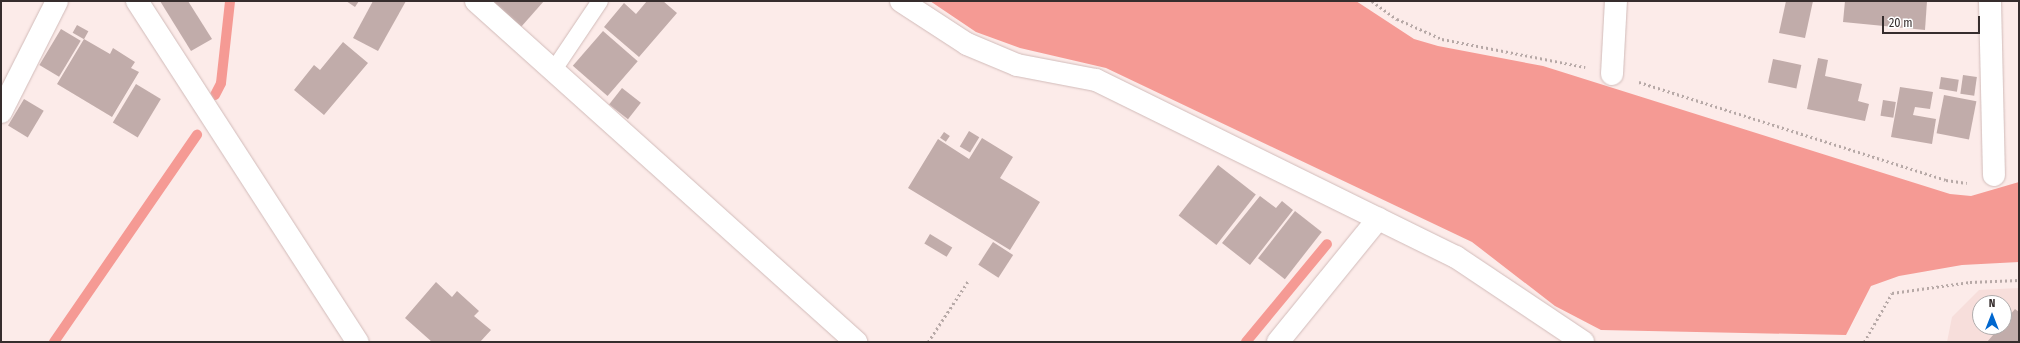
<!DOCTYPE html>
<html>
<head>
<meta charset="utf-8">
<style>
  body { margin:0 }
  #map { position:relative; width:2020px; height:343px; overflow:hidden; background:#fcebe9; font-family:"Fira Sans Condensed",sans-serif }
  div>[style] { position:absolute }
  [style*='--x'] { left:calc(var(--x)*1px); top:calc(var(--y)*1px); width:calc(var(--w)*1px); rotate:calc(var(--a)*1deg) }
  .built>* { inset:0; background:#f7dedb }
  .water>* { inset:0; background:#f59a94 }
  .stream>* { height:10px; margin:-5px; padding:0 5px; transform-origin:5px; border-radius:5px; background:#f59a94 }
  .building>* { inset:0; background:#c1acaa; transform-origin:0 0 }
  .path>* { height:2.5px; margin-top:-1.25px; transform-origin:0; background:repeating-linear-gradient(90deg,#b7a9a7 0 2px,transparent 0 5px) }
  .roads { filter:drop-shadow(0 0 1px #d1bbb9) drop-shadow(0 0 1px #d1bbb9) }
  .service>* { height:16px; margin:-8px; padding:0 8px; transform-origin:8px; border-radius:8px; background:#fff }
  .minor>* { height:22px; margin:-11px; padding:0 11px; transform-origin:11px; border-radius:11px; background:#fff }
  span { translate:-50% -50%; white-space:nowrap; text-align:center; line-height:1.15; -webkit-text-stroke:4px #fff; paint-order:stroke }
  .frame { position:absolute; inset:0; border:2px solid #362d2d; pointer-events:none }
  .north { position:absolute; left:1972px; top:295px; width:40px; height:40px; box-sizing:border-box; background:#fff; border:1px solid #afabab; border-radius:50%; rotate:0deg; font-size:11px; font-weight:700; line-height:16px; text-align:center; color:#362d2d }
  .north::after { content:''; display:block; margin:auto; width:14px; height:18px; background:#0067cf; clip-path:polygon(50% 0,100% 100%,50% 72%,0 100%) }
  .scale { position:absolute; left:1882px; top:16px; width:98px; height:18px; box-sizing:border-box; border:2px solid #362d2d; border-top:0; padding-left:5px; font-size:12px; line-height:14px; white-space:nowrap; color:#362d2d; -webkit-text-stroke:3px #fff; paint-order:stroke }
</style>
</head>
<body>
<div id="map">
  <div class="built">
    <div style="clip-path:polygon(evenodd,2019px 288px,2019px 342px,1947px 342px,1952px 317px,1979px 290px,2019px 288px,1980px 303px,2004px 303px,2004px 327px,1980px 327px,1980px 303px)"></div>
  </div>
  <div class="water">
    <div style="clip-path:polygon(930px 1px,1356px 1px,1414px 39px,1438px 46px,1543px 66px,1950px 194px,1971px 196px,2019px 182px,2019px 262px,1962px 265px,1899px 276px,1871px 286px,1846px 335px,1601px 330px,1555px 306px,1472px 242px,1106px 68px,1020px 48px,976px 32px)"></div>
  </div>
  <div class="stream">
    <div style="--x:215;--y:95;--w:13;--a:-63"></div>
    <div style="--x:221;--y:83;--w:82;--a:-83.7"></div>
    <div style="--x:54;--y:342;--w:252;--a:-55.4"></div>
    <div style="--x:1246;--y:342;--w:127;--a:-50.4"></div>
  </div>
  <div class="building">
    <div style="clip-path:polygon(160px 1px,188px 1px,212px 39px,191px 51px)"></div>
    <div style="clip-path:polygon(346px 1px,359px 1px,355px 7px)"></div>
    <div style="clip-path:polygon(373px 1px,406px 1px,378px 51px,353px 38px)"></div>
    <div style="clip-path:polygon(490px 1px,544px 1px,521px 27px)"></div>
    <div style="clip-path:polygon(647px 1px,663px 1px,677px 13px,639px 57px,604px 27px,624px 3px,636px 14px)"></div>
    <div style="clip-path:polygon(1786px 1px,1813px 1px,1805px 38px,1779px 33px)"></div>
    <div style="clip-path:polygon(1845px 1px,1927px 1px,1925px 30px,1843px 22px)"></div>
    <div style="left:77px;top:25px;width:13px;height:9px;rotate:29deg"></div>
    <div style="left:61px;top:29px;width:23px;height:42px;rotate:31deg"></div>
    <div style="left:603px;top:31px;width:46px;height:46px;rotate:41deg"></div>
    <div style="clip-path:polygon(84px 39px,110px 54px,113px 48px,135px 62px,131px 68px,139px 72px,112px 117px,57px 84px)"></div>
    <div style="clip-path:polygon(343px 42px,368px 63px,324px 115px,294px 90px,314px 65px,320px 70px)"></div>
    <div style="clip-path:polygon(1818px 58px,1828px 60px,1825px 76px,1862px 84px,1858px 101px,1869px 104px,1865px 121px,1807px 109px)"></div>
    <div style="left:1773px;top:59px;width:29px;height:24px;rotate:12deg"></div>
    <div style="left:1963px;top:75px;width:14px;height:19px;rotate:8deg"></div>
    <div style="left:1941px;top:77px;width:18px;height:12px;rotate:9deg"></div>
    <div style="left:136px;top:84px;width:29px;height:45px;rotate:31deg"></div>
    <div style="clip-path:polygon(1900px 87px,1933px 92px,1930px 109px,1915px 107px,1913px 115px,1936px 119px,1932px 144px,1891px 137px)"></div>
    <div style="left:622px;top:88px;width:24px;height:21px;rotate:38deg"></div>
    <div style="left:1944px;top:95px;width:33px;height:39px;rotate:11deg"></div>
    <div style="left:24px;top:99px;width:23px;height:31px;rotate:31deg"></div>
    <div style="left:1883px;top:100px;width:13px;height:16px;rotate:9deg"></div>
    <div style="left:969px;top:131px;width:12px;height:18px;rotate:31deg"></div>
    <div style="left:944px;top:132px;width:7px;height:7px;rotate:34deg"></div>
    <div style="clip-path:polygon(982px 138px,1013px 157px,1000px 178px,1040px 202px,1010px 250px,908px 188px,938px 139px,969px 159px)"></div>
    <div style="left:1218px;top:165px;width:48px;height:64px;rotate:38deg"></div>
    <div style="clip-path:polygon(1260px 196px,1276px 208px,1282px 201px,1293px 210px,1250px 265px,1222px 243px)"></div>
    <div style="left:1295px;top:211px;width:34px;height:60px;rotate:38deg"></div>
    <div style="left:930px;top:234px;width:26px;height:11px;rotate:31deg"></div>
    <div style="left:993px;top:242px;width:24px;height:27px;rotate:33deg"></div>
    <div style="clip-path:polygon(436px 282px,452px 297px,457px 291px,479px 311px,474px 316px,491px 330px,480px 342px,432px 342px,405px 318px)"></div>
    <div style="clip-path:polygon(2015px 309px,2019px 312px,2019px 342px,1987px 342px,2000px 327px,2004px 327px,2004px 322px)"></div>
  </div>
  <div class="path">
    <div style="--x:1372;--y:1;--w:31;--a:36"></div>
    <div style="--x:1397;--y:19;--w:49;--a:24"></div>
    <div style="--x:1442;--y:39;--w:146;--a:11.1"></div>
    <div style="--x:1639;--y:82;--w:322;--a:17.7"></div>
    <div style="--x:1946;--y:180;--w:21;--a:8"></div>
    <div style="--x:928;--y:342;--w:73;--a:-56.7"></div>
    <div style="--x:1864;--y:342;--w:56;--a:-60.3"></div>
    <div style="--x:1892;--y:293;--w:79;--a:-8"></div>
    <div style="--x:1970;--y:282;--w:49;--a:-2.3"></div>
  </div>
  <div class="roads">
    <div class="service">
      <div style="--x:553;--y:71;--w:84;--a:-56.1"></div>
    </div>
    <div class="minor">
      <div style="--x:137;--y:1;--w:406;--a:57.1"></div>
      <div style="--x:476;--y:1;--w:511;--a:41.9"></div>
      <div style="--x:901;--y:1;--w:79;--a:33.1"></div>
      <div style="--x:967;--y:44;--w:54;--a:22.8"></div>
      <div style="--x:1017;--y:65;--w:80;--a:10.8"></div>
      <div style="--x:1096;--y:80;--w:401;--a:26.2"></div>
      <div style="--x:1456;--y:257;--w:153;--a:33.8"></div>
      <div style="--x:1990;--y:1;--w:174;--a:88.7"></div>
      <div style="--x:1612;--y:74;--w:73;--a:-86.9"></div>
      <div style="--x:1;--y:112;--w:124;--a:-63.2"></div>
      <div style="--x:1278;--y:342;--w:159;--a:-50.9"></div>
    </div>
  </div>
  <div class="frame"></div>
  <div class="north">N</div>
  <div class="scale">20 m</div>
</div>
</body>
</html>
